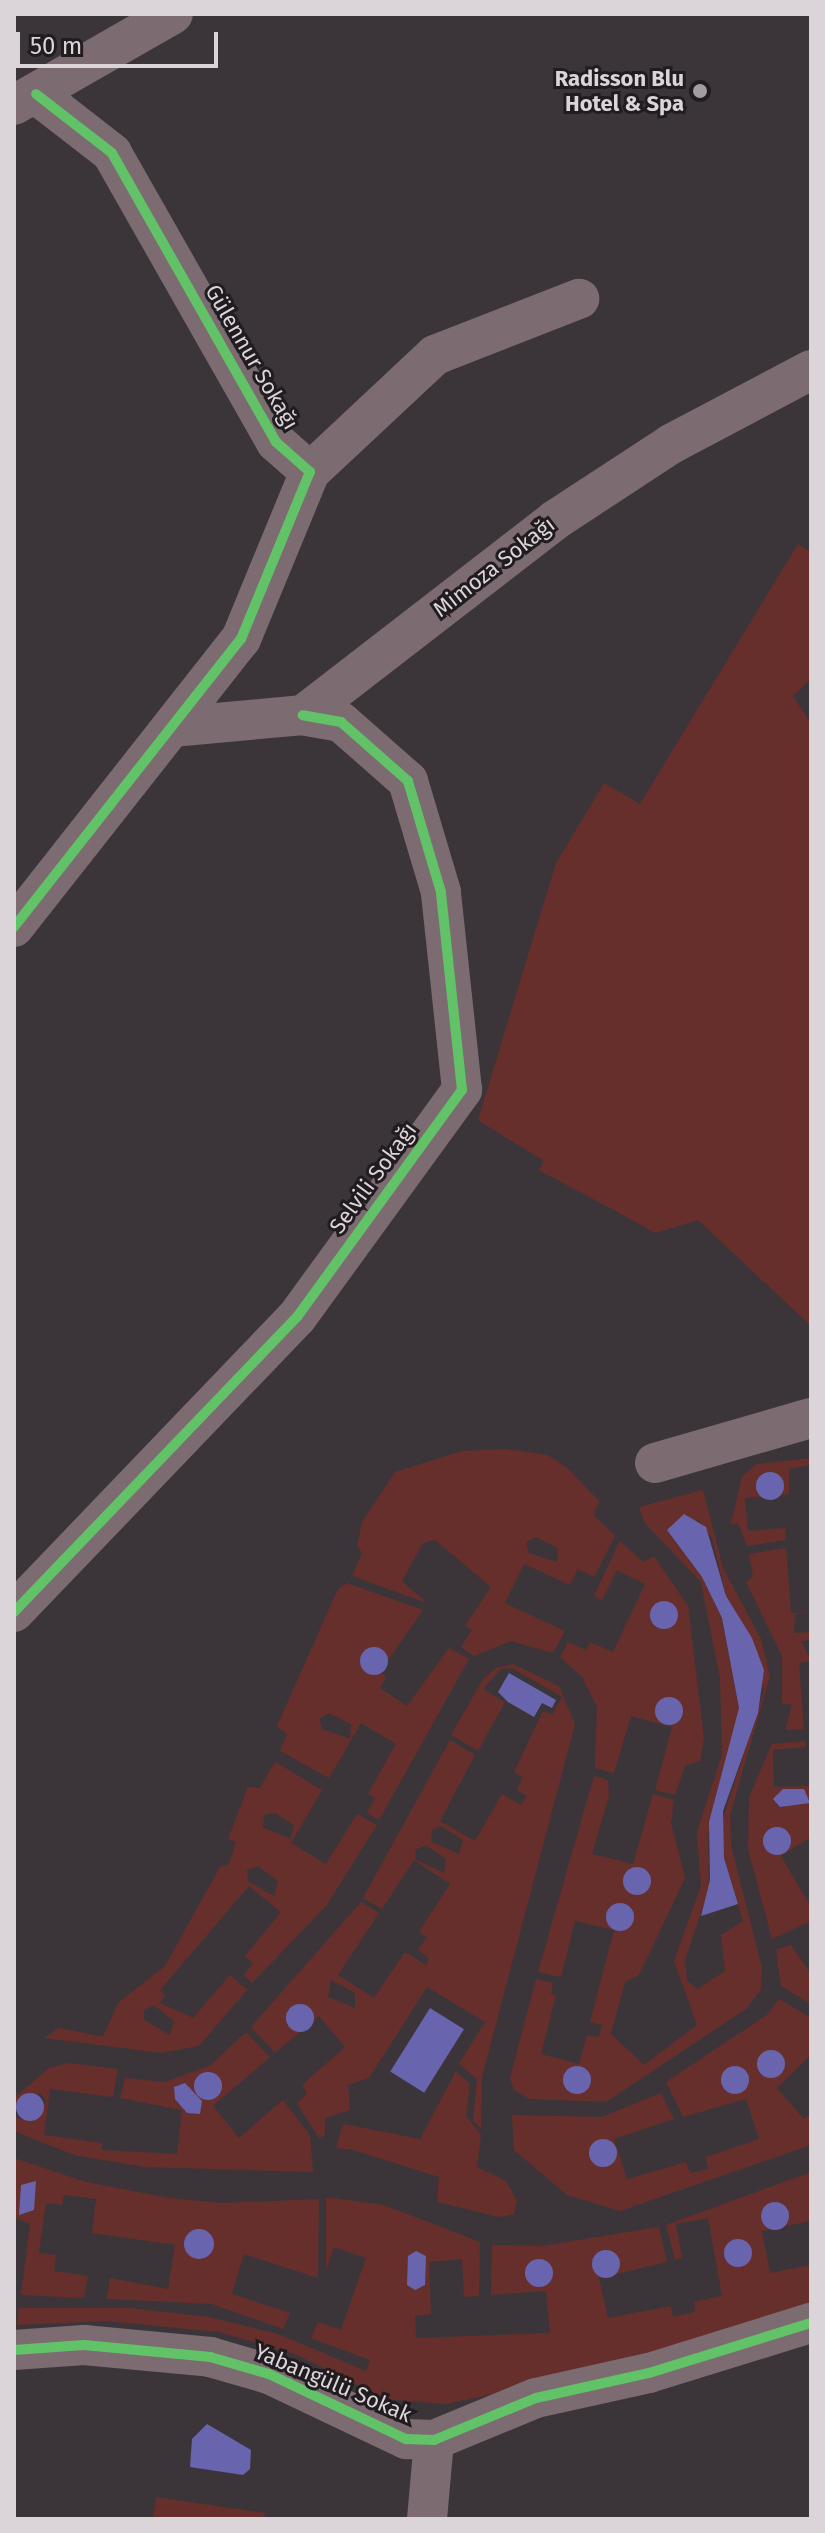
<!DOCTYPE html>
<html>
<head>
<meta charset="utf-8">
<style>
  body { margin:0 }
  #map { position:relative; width:825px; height:2533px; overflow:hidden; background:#3b353a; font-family:"Fira Sans",sans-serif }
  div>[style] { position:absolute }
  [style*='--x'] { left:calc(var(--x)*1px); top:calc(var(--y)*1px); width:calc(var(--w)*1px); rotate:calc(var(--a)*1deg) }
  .green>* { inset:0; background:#672f2b }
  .water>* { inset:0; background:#6865ae; transform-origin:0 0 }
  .round { border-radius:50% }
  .minor>* { height:40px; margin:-20px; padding:0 20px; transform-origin:20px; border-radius:20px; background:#7c6b71 }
  .cycleway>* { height:10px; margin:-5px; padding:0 5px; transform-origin:5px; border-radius:5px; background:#61c268 }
  .dots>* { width:22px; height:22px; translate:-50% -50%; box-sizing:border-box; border:4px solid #211c20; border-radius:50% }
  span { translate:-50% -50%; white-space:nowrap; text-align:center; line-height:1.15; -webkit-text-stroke:6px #211c20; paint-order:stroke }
  .poi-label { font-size:22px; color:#dbd4d9; font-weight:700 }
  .right { translate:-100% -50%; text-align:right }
  .street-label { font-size:22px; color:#dbd4d9 }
  .frame { position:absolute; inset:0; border:16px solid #dbd4d9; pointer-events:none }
  .scale { position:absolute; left:16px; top:32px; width:202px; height:36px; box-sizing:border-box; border:4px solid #dbd4d9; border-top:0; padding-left:10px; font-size:24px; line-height:28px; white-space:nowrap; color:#dbd4d9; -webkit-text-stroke:6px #211c20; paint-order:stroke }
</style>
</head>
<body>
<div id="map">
  <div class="green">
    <div style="clip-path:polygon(798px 544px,811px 552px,811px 679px,793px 696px,811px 724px,811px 1326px,698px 1220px,656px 1233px,539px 1170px,544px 1161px,478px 1120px,556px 863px,604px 783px,640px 804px)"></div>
    <div style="clip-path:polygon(evenodd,506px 1449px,548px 1455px,567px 1468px,600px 1502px,593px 1514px,615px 1536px,594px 1577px,578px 1569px,570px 1585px,524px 1564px,505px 1603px,565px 1631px,553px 1653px,511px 1641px,474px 1656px,461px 1647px,472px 1630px,465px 1626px,491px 1587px,435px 1540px,423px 1543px,402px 1581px,427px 1603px,352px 1576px,362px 1553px,357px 1546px,362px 1522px,395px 1472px,462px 1451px,506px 1449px,536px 1537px,558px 1548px,557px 1562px,529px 1553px,526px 1543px,536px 1537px)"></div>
    <div style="clip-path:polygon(811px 1458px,811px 1465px,789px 1469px,789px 1494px,745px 1498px,748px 1531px,785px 1528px,786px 1540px,747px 1546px,738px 1523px,731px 1524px,742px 1476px,757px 1464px)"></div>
    <div style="clip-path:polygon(evenodd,703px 1490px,723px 1568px,761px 1639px,770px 1676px,730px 1815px,731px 1845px,762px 1968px,761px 1989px,746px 2009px,606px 2102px,530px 2099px,514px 2090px,510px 2078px,536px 1979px,553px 1983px,551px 1994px,556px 1995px,541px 2054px,579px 2064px,587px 2035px,599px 2037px,602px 2025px,590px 2022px,614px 1930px,575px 1921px,561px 1977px,538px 1972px,594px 1776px,608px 1780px,609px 1796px,592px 1854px,633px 1864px,653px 1794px,674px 1800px,671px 1823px,685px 1878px,639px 1975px,625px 1982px,611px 2034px,644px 2065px,697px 2025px,674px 1961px,701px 1886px,697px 1832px,722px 1755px,720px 1678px,701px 1582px,645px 1523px,639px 1507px,703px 1490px,699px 1520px,712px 1538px,726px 1596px,764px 1690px,722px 1822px,724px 1858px,743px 1921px,721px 1935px,725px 1971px,698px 1989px,687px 1981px,685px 1960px,709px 1889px,708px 1833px,739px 1709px,722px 1619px,702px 1577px,667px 1530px,699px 1520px)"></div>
    <div style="clip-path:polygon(620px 1541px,643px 1562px,654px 1556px,688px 1606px,704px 1738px,700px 1761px,685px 1766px,675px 1795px,655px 1790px,672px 1727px,631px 1716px,614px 1773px,595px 1768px,597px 1707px,582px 1677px,560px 1657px,568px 1642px,586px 1650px,590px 1642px,613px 1652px,645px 1584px,617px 1570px,602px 1600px,594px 1596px)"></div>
    <div style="clip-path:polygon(786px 1548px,791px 1613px,811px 1612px,795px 1614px,794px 1633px,811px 1632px,811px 1640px,801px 1641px,811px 1661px,799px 1663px,804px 1729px,785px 1730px,792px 1705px,782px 1703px,782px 1656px,746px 1582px,753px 1577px,749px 1554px)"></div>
    <div style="clip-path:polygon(evenodd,347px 1583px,423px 1610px,380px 1672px,386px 1677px,380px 1688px,407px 1706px,449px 1648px,469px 1659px,379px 1820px,367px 1813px,375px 1798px,368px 1794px,396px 1744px,361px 1723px,329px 1778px,280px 1751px,287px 1734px,277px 1726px,338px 1589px,347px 1583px,329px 1713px,351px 1724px,350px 1739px,322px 1729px,319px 1719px,329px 1713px)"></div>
    <div style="clip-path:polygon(evenodd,513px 1664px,559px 1686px,575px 1724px,482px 2077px,481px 2128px,473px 2121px,477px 2079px,459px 2064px,485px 2022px,427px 1987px,369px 2078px,348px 2085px,350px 2110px,325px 2118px,325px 2135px,319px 2138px,297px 2104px,307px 2093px,302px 2085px,345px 2047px,319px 2016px,275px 2053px,251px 2027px,361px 1902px,379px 1913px,338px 1975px,374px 1998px,405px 1952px,426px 1965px,429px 1958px,418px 1950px,427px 1937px,419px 1932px,450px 1884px,414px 1860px,382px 1909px,363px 1898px,450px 1740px,475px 1755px,440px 1821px,475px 1841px,502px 1794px,521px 1805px,527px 1796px,517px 1790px,523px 1777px,514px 1772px,543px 1711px,552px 1715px,562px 1697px,512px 1668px,501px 1669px,483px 1689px,505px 1702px,478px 1751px,451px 1735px,483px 1679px,496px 1668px,513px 1664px,441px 1826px,463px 1840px,459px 1854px,432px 1842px,431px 1831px,441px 1826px,513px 1664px,426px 1845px,446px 1859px,444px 1873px,416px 1860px,415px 1850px,426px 1845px,513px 1664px,331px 1980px,355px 1993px,355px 2008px,328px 1997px,331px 1980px)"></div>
    <div style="clip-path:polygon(805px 1741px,805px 1747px,773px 1750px,774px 1787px,811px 1786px,811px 1837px,781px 1856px,811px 1907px,811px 1921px,772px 1939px,748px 1849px,749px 1797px,772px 1744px)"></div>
    <div style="clip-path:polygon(evenodd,275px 1762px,322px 1790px,291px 1843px,326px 1864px,357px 1814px,377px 1825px,326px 1906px,252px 1983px,244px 1975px,253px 1963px,245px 1956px,281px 1912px,249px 1886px,160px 1990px,165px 1995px,160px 2003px,193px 2018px,230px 1975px,247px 1990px,199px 2046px,161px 2053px,44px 2038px,59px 2028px,103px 2037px,118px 2003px,165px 1966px,220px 1867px,229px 1864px,236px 1842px,228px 1839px,248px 1787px,260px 1788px,275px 1762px,275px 1813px,294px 1825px,291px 1839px,263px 1828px,264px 1815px,275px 1813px,275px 1762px,258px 1866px,278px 1881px,274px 1896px,248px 1881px,247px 1870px,258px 1866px,275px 1762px,154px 2005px,174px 2021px,170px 2035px,144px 2020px,144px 2010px,154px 2005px)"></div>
    <div style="clip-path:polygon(791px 1945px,811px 1974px,811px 2004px,781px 1986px,776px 1950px)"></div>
    <div style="clip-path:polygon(779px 1999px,811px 2018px,811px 2055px,777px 2088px,804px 2119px,811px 2114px,811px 2145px,620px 2211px,567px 2195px,514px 2150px,512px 2115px,602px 2117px,661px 2093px,674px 2119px,614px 2139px,627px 2179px,686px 2162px,690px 2173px,708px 2169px,706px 2157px,759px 2139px,746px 2099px,683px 2117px,666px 2082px,767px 2015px)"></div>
    <div style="clip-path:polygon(246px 2032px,270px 2057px,213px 2106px,239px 2138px,283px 2100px,310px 2135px,313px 2172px,144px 2167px,74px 2155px,14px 2131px,14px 2117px,28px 2121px,47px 2101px,40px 2093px,14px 2109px,14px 2098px,49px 2068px,69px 2063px,118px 2069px,113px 2097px,50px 2089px,44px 2135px,102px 2143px,102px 2150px,177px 2154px,182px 2110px,120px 2098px,125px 2078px,165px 2082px,211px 2065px)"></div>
    <div style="clip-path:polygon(456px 2071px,470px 2084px,466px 2116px,481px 2135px,477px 2167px,506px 2181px,517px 2201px,514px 2214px,499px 2217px,437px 2202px,439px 2177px,353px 2150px,336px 2148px,329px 2172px,343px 2124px,420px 2139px)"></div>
    <div style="clip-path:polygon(14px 2158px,86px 2182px,169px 2198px,221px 2203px,319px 2199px,318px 2278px,244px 2254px,232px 2294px,290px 2313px,283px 2329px,212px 2304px,107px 2299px,110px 2278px,168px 2289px,175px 2245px,92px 2233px,96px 2199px,64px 2195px,62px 2205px,46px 2203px,39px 2253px,56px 2255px,54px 2271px,88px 2276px,84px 2298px,21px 2295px,30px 2224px,14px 2217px)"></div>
    <div style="clip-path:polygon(811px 2172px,811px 2221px,762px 2231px,770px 2273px,811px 2265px,811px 2308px,642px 2363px,446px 2404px,386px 2399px,295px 2354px,219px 2332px,107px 2321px,17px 2325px,19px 2308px,130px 2308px,209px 2317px,278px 2334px,366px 2371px,370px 2360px,311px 2338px,318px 2322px,341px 2330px,366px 2258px,334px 2247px,326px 2270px,326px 2198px,333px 2198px,384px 2205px,480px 2242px,479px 2296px,464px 2297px,462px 2259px,429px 2262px,431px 2314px,415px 2316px,416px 2338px,550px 2333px,546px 2291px,491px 2295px,492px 2245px,542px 2246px,659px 2227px,667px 2262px,599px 2278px,608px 2318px,671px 2306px,673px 2317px,695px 2312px,694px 2302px,722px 2296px,708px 2218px,676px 2224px,682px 2258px,675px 2260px,666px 2225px)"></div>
    <div style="clip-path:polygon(156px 2497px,265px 2513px,264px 2519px,153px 2519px)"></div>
  </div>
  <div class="water">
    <div class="round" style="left:756px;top:1472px;width:28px;height:28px"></div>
    <div style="clip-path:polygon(684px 1514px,706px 1527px,726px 1596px,752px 1638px,764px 1670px,758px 1713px,723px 1811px,724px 1858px,738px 1904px,701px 1916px,710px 1880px,709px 1822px,739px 1708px,722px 1618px,702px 1577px,667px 1530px)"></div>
    <div class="round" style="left:650px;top:1601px;width:28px;height:28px"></div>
    <div class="round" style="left:360px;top:1647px;width:28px;height:28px"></div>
    <div style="clip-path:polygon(509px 1673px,556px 1700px,552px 1708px,542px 1703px,534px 1717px,508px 1702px,498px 1692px)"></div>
    <div class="round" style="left:655px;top:1697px;width:28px;height:28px"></div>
    <div style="clip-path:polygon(783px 1789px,804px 1789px,810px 1803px,780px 1807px,773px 1799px)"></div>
    <div class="round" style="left:763px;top:1827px;width:28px;height:28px"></div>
    <div class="round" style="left:623px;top:1867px;width:28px;height:28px"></div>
    <div class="round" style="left:606px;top:1903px;width:28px;height:28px"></div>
    <div class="round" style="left:286px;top:2004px;width:28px;height:28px"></div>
    <div style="left:430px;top:2008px;width:40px;height:75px;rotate:32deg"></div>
    <div class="round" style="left:757px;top:2050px;width:28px;height:28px"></div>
    <div class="round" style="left:563px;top:2066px;width:28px;height:28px"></div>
    <div class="round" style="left:721px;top:2066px;width:28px;height:28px"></div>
    <div class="round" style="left:194px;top:2072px;width:28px;height:28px"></div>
    <div style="clip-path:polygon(185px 2083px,202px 2101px,200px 2114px,187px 2113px,175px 2099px,174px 2087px)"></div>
    <div class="round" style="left:16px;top:2093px;width:28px;height:28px"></div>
    <div class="round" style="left:589px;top:2139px;width:28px;height:28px"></div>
    <div style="clip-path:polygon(36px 2181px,34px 2210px,19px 2215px,21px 2185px)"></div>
    <div class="round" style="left:761px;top:2202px;width:28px;height:28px"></div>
    <div class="round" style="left:184px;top:2229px;width:30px;height:30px"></div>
    <div class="round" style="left:724px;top:2239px;width:28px;height:28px"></div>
    <div class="round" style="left:592px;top:2250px;width:28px;height:28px"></div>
    <div style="clip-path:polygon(416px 2251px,426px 2256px,425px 2285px,415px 2290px,407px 2285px,408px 2256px)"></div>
    <div class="round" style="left:525px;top:2259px;width:28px;height:28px"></div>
    <div style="clip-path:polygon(207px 2424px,251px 2450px,250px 2469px,243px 2475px,190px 2467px,192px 2439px)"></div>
  </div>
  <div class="minor">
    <div style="--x:14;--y:105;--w:183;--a:-29.8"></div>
    <div style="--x:310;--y:472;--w:171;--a:-43.1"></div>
    <div style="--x:435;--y:355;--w:155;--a:-21.3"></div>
    <div style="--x:172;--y:727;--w:132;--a:-5.2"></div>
    <div style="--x:303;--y:715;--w:319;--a:-37.7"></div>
    <div style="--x:555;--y:520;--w:139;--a:-33.2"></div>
    <div style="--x:671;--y:444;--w:158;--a:-27.9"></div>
    <div style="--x:14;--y:927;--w:367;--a:-51.8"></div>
    <div style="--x:241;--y:639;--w:181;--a:-67.6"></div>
    <div style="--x:310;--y:472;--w:45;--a:-138.6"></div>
    <div style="--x:276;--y:442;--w:332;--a:-119.6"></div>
    <div style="--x:112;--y:153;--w:96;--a:-142.2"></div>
    <div style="--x:655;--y:1463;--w:162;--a:-16.1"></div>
    <div style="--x:14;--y:1612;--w:409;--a:-46.2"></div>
    <div style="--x:297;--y:1317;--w:281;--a:-54"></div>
    <div style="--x:462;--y:1090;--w:199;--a:-96.1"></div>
    <div style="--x:441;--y:892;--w:116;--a:-106.6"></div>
    <div style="--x:408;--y:781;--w:89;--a:-138.6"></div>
    <div style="--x:341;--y:722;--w:39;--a:-170"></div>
    <div style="--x:14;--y:2350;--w:70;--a:-4.1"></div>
    <div style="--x:84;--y:2345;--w:127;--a:5.4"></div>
    <div style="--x:210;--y:2357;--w:61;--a:16.1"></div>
    <div style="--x:269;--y:2374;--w:152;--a:25.4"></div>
    <div style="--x:406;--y:2439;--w:28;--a:2"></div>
    <div style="--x:434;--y:2440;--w:110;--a:-22.4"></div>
    <div style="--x:536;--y:2398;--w:116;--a:-12.5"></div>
    <div style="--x:649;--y:2373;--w:170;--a:-17.2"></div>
    <div style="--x:427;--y:2519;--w:79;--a:-84.9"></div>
  </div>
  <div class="cycleway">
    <div style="--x:14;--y:927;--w:367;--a:-51.8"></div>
    <div style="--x:241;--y:639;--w:181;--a:-67.6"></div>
    <div style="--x:310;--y:472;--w:45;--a:-138.6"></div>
    <div style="--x:276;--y:442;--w:332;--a:-119.6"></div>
    <div style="--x:112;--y:153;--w:96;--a:-142.2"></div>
    <div style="--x:14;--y:1612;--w:409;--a:-46.2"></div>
    <div style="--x:297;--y:1317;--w:281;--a:-54"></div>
    <div style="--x:462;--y:1090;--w:199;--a:-96.1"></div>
    <div style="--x:441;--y:892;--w:116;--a:-106.6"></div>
    <div style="--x:408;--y:781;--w:89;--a:-138.6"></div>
    <div style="--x:341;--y:722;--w:39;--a:-170"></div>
    <div style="--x:14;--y:2350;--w:70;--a:-4.1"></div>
    <div style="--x:84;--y:2345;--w:127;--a:5.4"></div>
    <div style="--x:210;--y:2357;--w:61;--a:16.1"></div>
    <div style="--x:269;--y:2374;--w:152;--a:25.4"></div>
    <div style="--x:406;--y:2439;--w:28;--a:2"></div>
    <div style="--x:434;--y:2440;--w:110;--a:-22.4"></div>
    <div style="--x:536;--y:2398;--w:116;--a:-12.5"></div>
    <div style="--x:649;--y:2373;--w:170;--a:-17.2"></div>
  </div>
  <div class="dots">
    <div style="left:700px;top:91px;background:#a39ca1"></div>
  </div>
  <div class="poi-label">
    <span class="right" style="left:684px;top:91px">Radisson Blu<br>Hotel &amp; Spa</span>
  </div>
  <div class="street-label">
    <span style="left:252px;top:357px;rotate:60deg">Gülennur Sokağı</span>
    <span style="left:494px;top:567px;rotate:-38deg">Mimoza Sokağı</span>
    <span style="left:373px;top:1178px;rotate:-54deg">Selvili Sokağı</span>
    <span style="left:333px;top:2383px;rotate:23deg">Yabangülü Sokak</span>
  </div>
  <div class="frame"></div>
  <div class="scale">50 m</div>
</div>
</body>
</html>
